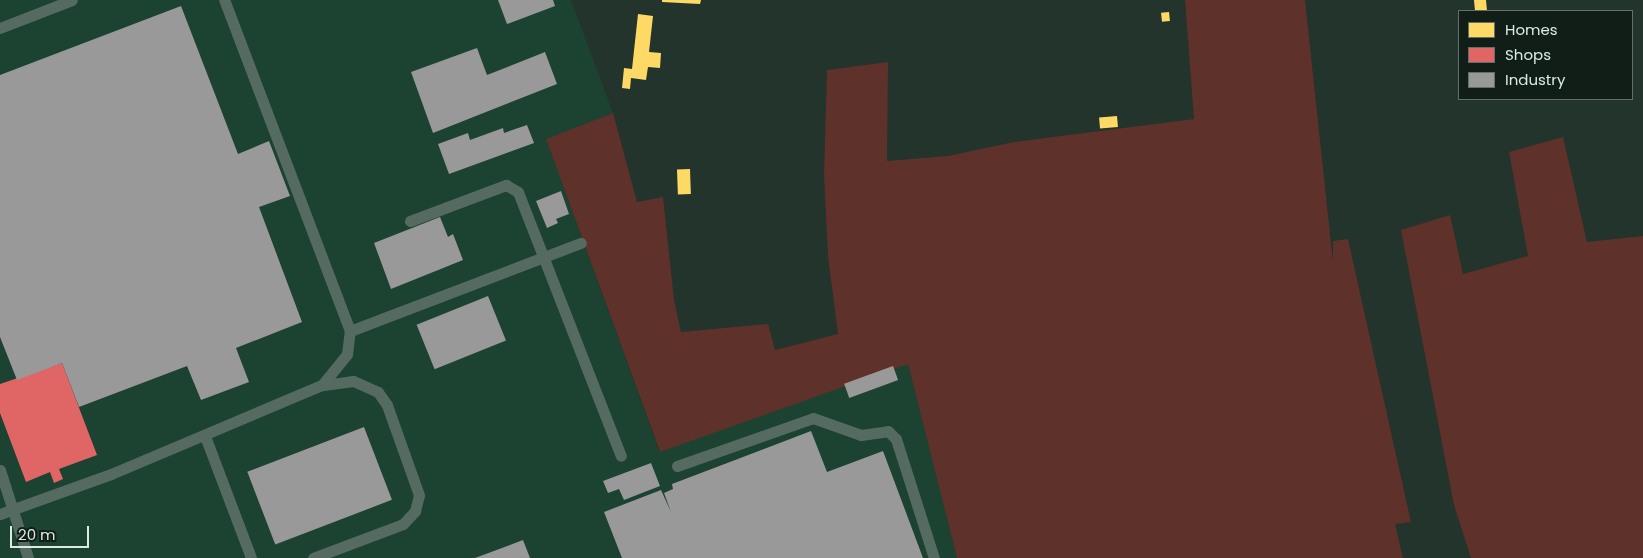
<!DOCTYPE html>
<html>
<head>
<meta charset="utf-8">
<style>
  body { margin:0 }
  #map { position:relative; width:1643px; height:558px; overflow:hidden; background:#22342b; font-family:Poppins,sans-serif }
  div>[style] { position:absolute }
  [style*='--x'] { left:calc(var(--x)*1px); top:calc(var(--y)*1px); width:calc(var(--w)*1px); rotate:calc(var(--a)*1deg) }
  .built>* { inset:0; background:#1c4231 }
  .green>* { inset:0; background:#5e312a }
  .homes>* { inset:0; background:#ffd966; transform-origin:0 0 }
  .shops>* { inset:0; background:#e06666 }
  .industry>* { inset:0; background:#999; transform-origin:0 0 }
  .service>* { height:11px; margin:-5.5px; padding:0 5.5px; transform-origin:5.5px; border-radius:5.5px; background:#556b61 }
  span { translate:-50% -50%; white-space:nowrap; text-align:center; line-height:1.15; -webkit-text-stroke:5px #111e18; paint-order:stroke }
  .legend { position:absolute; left:1458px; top:10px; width:175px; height:90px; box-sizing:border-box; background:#111e18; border:1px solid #617069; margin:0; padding:6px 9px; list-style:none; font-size:15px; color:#daece2 }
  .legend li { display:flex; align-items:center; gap:10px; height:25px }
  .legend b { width:25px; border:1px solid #617069 }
  .scale { position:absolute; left:10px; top:526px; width:79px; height:22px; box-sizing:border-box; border:2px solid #daece2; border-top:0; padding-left:6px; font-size:15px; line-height:18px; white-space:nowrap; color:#daece2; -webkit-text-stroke:4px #111e18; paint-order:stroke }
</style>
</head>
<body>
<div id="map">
  <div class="built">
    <div style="clip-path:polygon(0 0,571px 0,613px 113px,546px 139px,659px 451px,908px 363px,957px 558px,0 558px)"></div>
  </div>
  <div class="green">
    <div style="clip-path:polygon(1185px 0,1305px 0,1333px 262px,1333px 241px,1348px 239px,1411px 522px,1395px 524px,1403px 558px,957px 558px,908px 364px,660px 452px,546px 139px,613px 113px,637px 202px,663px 197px,674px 300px,681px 332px,768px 324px,775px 350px,838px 334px,828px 256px,824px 175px,827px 70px,888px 62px,887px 161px,948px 156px,1014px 142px,1194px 119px)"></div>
    <div style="clip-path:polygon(1563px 137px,1587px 242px,1643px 236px,1643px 558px,1471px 558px,1454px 505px,1401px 230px,1450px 215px,1463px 274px,1528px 256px,1509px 152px)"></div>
  </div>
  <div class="homes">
    <div style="clip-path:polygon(662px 0,701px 0,700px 4px,662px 2px)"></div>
    <div style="clip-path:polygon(1474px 0,1486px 0,1487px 11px,1475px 11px)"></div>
    <div style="left:1169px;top:12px;width:9px;height:8px;rotate:84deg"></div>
    <div style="clip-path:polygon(638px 14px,653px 16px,649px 52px,661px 53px,660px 68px,648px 67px,646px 80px,631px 78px,630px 89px,622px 88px,624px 68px,632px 69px)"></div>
    <div style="left:1117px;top:116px;width:11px;height:18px;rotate:85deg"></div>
    <div style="left:690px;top:169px;width:25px;height:13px;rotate:88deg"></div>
  </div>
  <div class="shops">
    <div style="clip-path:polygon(62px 363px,97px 455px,59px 469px,63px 479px,54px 483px,50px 472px,26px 482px,0 413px,0 384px)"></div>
  </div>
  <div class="industry">
    <div style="clip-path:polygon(498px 0,553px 0,555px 6px,507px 24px)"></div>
    <div style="clip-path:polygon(181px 6px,238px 154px,269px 141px,290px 196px,259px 207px,302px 322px,236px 348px,249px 382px,201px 400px,187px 366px,79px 407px,62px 363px,17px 380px,0 337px,0 75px)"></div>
    <div style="clip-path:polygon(477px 48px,487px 75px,545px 52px,557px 84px,433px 133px,411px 72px)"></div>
    <div style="clip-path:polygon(527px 125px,534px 143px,449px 174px,438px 144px,468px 133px,470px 140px,503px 128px,504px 133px)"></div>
    <div style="clip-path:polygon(561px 191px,569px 214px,556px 219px,558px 223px,547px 228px,536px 201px)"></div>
    <div style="clip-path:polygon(440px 217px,448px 237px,453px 234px,463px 260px,391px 289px,374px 243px)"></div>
    <div style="left:488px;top:296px;width:48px;height:77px;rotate:68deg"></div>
    <div style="left:893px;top:366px;width:15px;height:52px;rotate:70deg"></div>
    <div style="left:364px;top:427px;width:78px;height:125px;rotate:69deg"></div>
    <div style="clip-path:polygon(811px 431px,827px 472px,883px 451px,923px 558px,622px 558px,604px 512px,661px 490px,671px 512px,664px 493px,673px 489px,672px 484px)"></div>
    <div style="clip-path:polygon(651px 463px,660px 486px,624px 500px,619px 489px,608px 493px,603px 481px)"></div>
    <div style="clip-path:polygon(523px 540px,530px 558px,475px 558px)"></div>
  </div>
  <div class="service">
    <div style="--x:0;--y:28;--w:77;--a:-21.3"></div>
    <div style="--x:410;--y:221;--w:103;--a:-20.6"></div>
    <div style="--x:506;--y:185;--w:14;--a:30"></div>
    <div style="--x:518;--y:192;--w:283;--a:68.7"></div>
    <div style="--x:350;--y:331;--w:247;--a:-20.9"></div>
    <div style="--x:205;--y:436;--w:130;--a:69.3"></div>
    <div style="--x:677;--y:466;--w:144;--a:-19.4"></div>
    <div style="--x:813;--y:418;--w:51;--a:19.5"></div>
    <div style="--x:861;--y:435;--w:27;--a:-8"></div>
    <div style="--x:888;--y:431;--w:11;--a:45"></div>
    <div style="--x:896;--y:439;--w:125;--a:72.3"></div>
    <div style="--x:0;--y:470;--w:92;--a:72.3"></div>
    <div style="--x:0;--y:514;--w:118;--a:-19.8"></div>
    <div style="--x:111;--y:474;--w:229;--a:-22.9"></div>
    <div style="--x:322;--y:385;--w:40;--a:-51"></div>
    <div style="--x:347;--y:354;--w:23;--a:-83"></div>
    <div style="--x:350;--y:331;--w:354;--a:-110.8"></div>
    <div style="--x:313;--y:558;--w:96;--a:-20.7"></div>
    <div style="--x:403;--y:524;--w:18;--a:-47"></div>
    <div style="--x:415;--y:511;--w:16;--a:-76"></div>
    <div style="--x:419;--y:495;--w:96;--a:-109.6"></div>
    <div style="--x:387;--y:405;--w:16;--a:-125"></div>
    <div style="--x:378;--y:392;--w:27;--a:-156"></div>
    <div style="--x:353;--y:381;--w:30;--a:172"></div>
  </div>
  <ul class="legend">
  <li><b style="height:14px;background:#ffd966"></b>Homes</li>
  <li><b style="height:14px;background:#e06666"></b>Shops</li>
  <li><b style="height:14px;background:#999"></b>Industry</li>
  </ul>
  <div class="scale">20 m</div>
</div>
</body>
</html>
